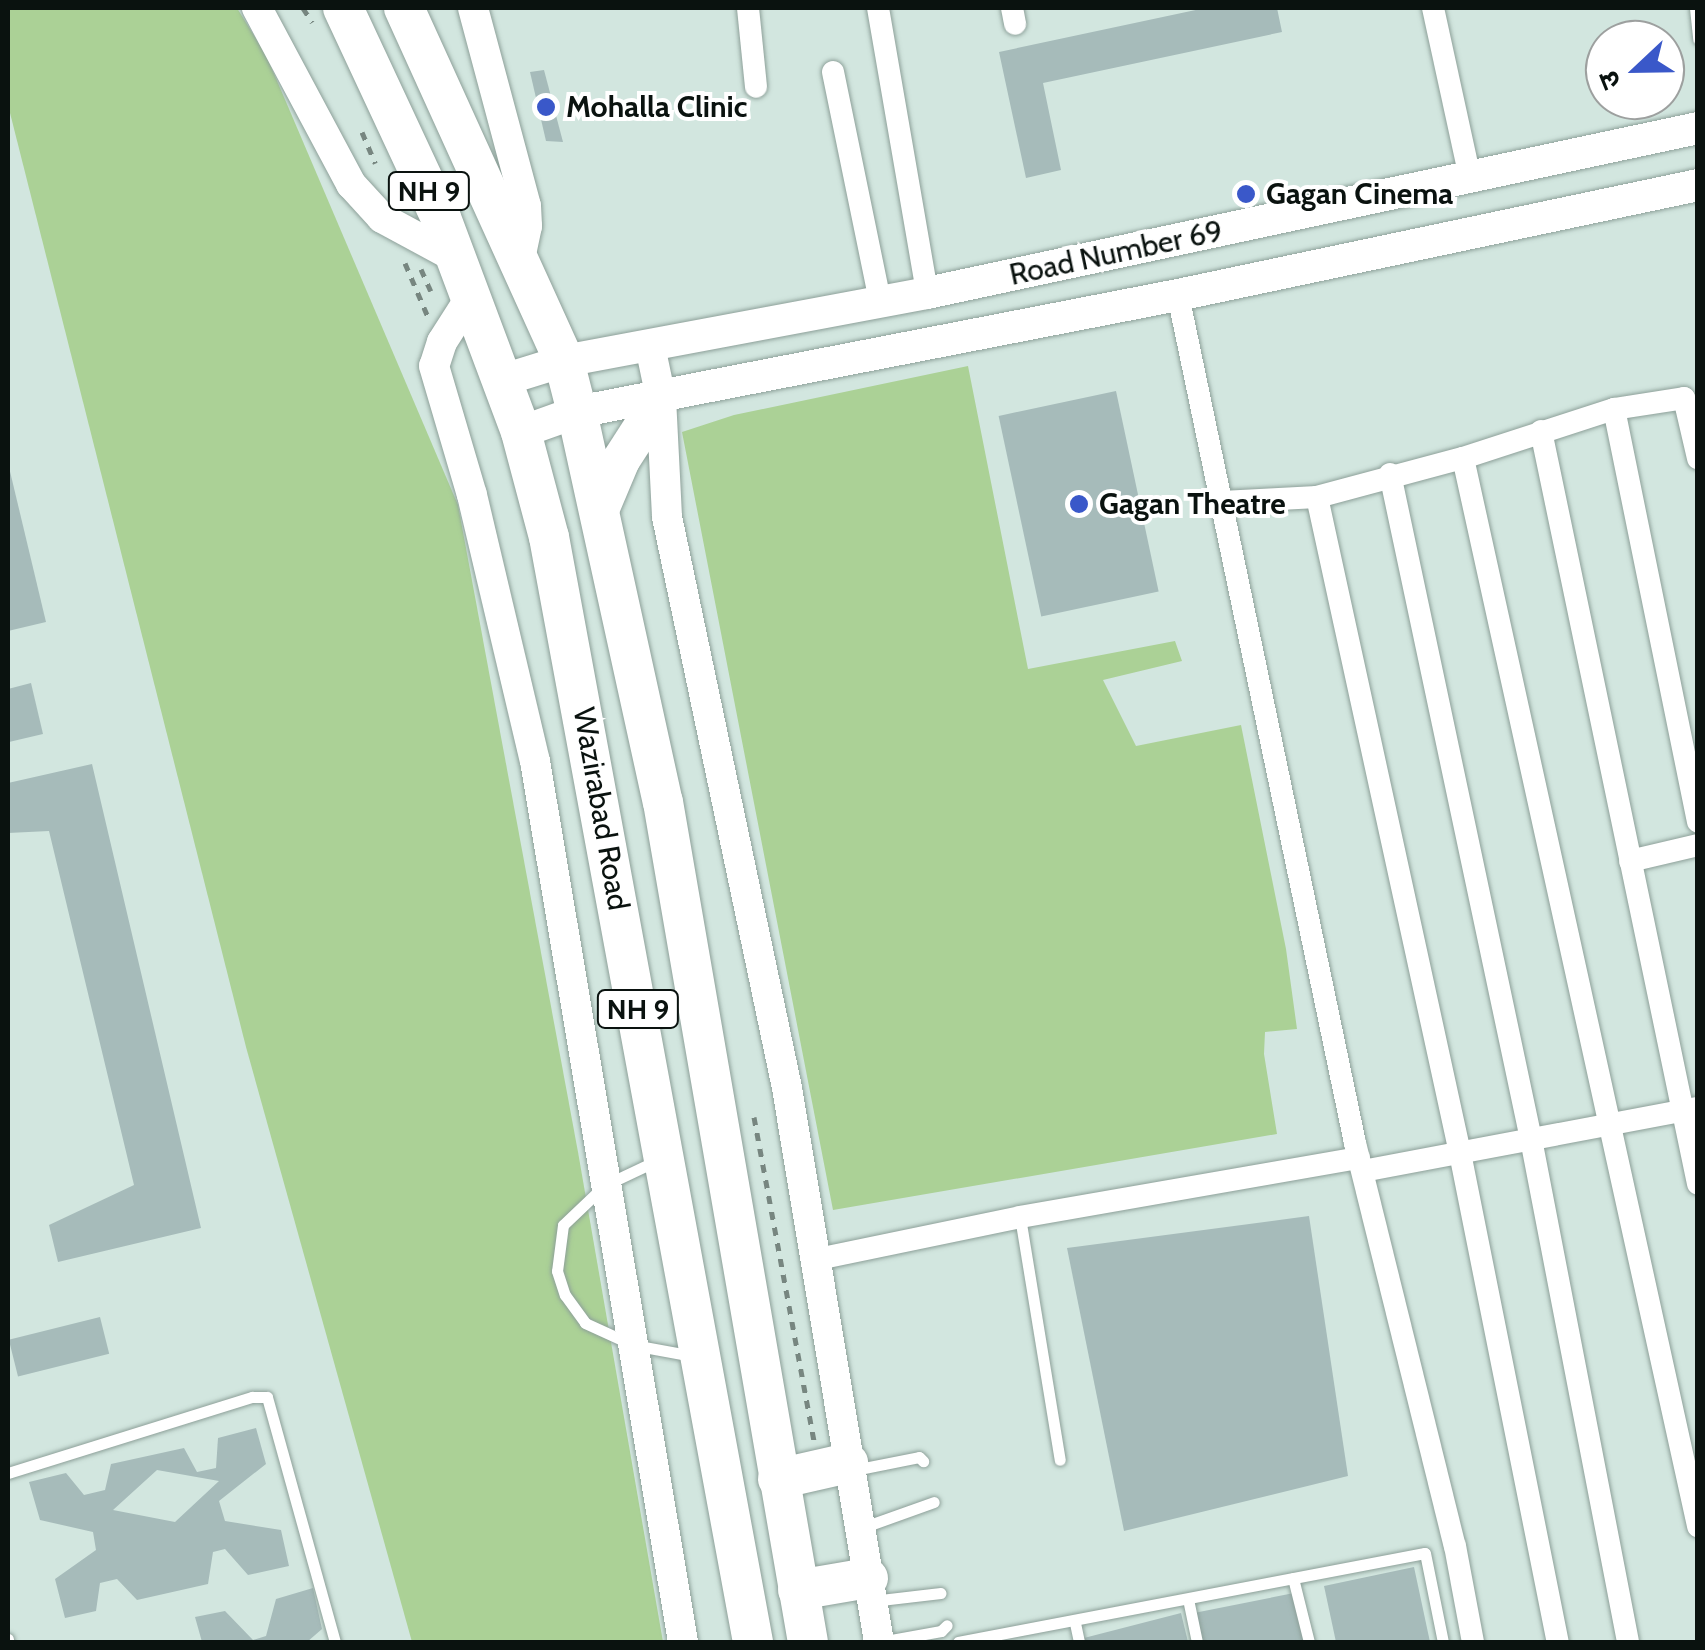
<!DOCTYPE html>
<html>
<head>
<meta charset="utf-8">
<style>
  body { margin:0 }
  #map { position:relative; width:1705px; height:1650px; overflow:hidden; background:#d2e6df; font-family:Cabin,"Noto Sans Devanagari",sans-serif }
  div>[style] { position:absolute }
  [style*='--x'] { left:calc(var(--x)*1px); top:calc(var(--y)*1px); width:calc(var(--w)*1px); rotate:calc(var(--a)*1deg) }
  .green>* { inset:0; background:#abd196 }
  .building>* { inset:0; background:#a6bbba; transform-origin:0 0 }
  .path>* { height:5px; margin-top:-2.5px; transform-origin:0; background:repeating-linear-gradient(90deg,#778680 0 8px,transparent 0 16px) }
  .roads { filter:drop-shadow(0 0 2px #8da099) drop-shadow(0 0 2px #8da099) }
  .service>* { height:11px; margin:-5.5px; padding:0 5.5px; transform-origin:5.5px; border-radius:5.5px; background:#fff }
  .minor>* { height:22px; margin:-11px; padding:0 11px; transform-origin:11px; border-radius:11px; background:#fff }
  .tertiary>* { height:30px; margin:-15px; padding:0 15px; transform-origin:15px; border-radius:15px; background:#fff }
  .secondary>* { height:32px; margin:-16px; padding:0 16px; transform-origin:16px; border-radius:16px; background:#fff }
  .primary>* { height:38px; margin:-19px; padding:0 19px; transform-origin:19px; border-radius:19px; background:#fff }
  .trunk>* { height:40px; margin:-20px; padding:0 20px; transform-origin:20px; border-radius:20px; background:#fff }
  .dots>* { width:28px; height:28px; translate:-50% -50%; box-sizing:border-box; border:5px solid #fff; border-radius:50% }
  span { translate:-50% -50%; white-space:nowrap; text-align:center; line-height:1.15; -webkit-text-stroke:8px #fff; paint-order:stroke }
  .shield-label span { padding:2px 8px; background:#fff; border:2px solid; border-radius:8px; -webkit-text-stroke-width:0 }
  .shield-label { font-size:28px; color:#0a120f; font-weight:700 }
  .poi-label { font-size:30px; color:#0a120f; font-weight:700 }
  .left { translate:0 -50%; text-align:left }
  .street-label { font-size:30px; color:#0a120f }
  .frame { position:absolute; inset:0; border:10px solid #0a120f; pointer-events:none }
  .north { position:absolute; left:1585px; top:20px; width:100px; height:100px; box-sizing:border-box; background:#fff; border:2px solid #9da09f; border-radius:50%; rotate:248deg; font-size:28px; font-weight:700; line-height:40px; text-align:center; color:#0a120f }
  .north::after { content:''; display:block; margin:auto; width:35px; height:45px; background:#3a58c9; clip-path:polygon(50% 0,100% 100%,50% 72%,0 100%) }
</style>
</head>
<body>
<div id="map">
  <div class="green">
    <div style="clip-path:polygon(8px 8px,237px 8px,266px 55px,458px 505px,578px 1152px,663px 1642px,412px 1642px,246px 1047px,8px 105px)"></div>
    <div style="clip-path:polygon(968px 366px,1028px 669px,1175px 641px,1182px 661px,1103px 680px,1136px 746px,1241px 725px,1286px 949px,1297px 1029px,1265px 1032px,1264px 1054px,1277px 1134px,833px 1210px,682px 432px,734px 415px)"></div>
  </div>
  <div class="building">
    <div style="clip-path:polygon(1205px 8px,1277px 8px,1282px 32px,1043px 83px,1061px 170px,1026px 178px,999px 52px)"></div>
    <div style="clip-path:polygon(544px 70px,563px 142px,546px 141px,530px 72px)"></div>
    <div style="left:1116px;top:391px;width:205px;height:120px;rotate:78deg"></div>
    <div style="clip-path:polygon(8px 463px,46px 622px,8px 631px)"></div>
    <div style="clip-path:polygon(31px 683px,43px 734px,9px 742px,8px 689px)"></div>
    <div style="clip-path:polygon(92px 764px,201px 1228px,58px 1262px,49px 1225px,134px 1185px,49px 831px,8px 833px,8px 783px)"></div>
    <div style="clip-path:polygon(1309px 1216px,1348px 1476px,1124px 1531px,1067px 1248px)"></div>
    <div style="left:100px;top:1317px;width:38px;height:94px;rotate:76deg"></div>
    <div style="clip-path:polygon(evenodd,256px 1428px,266px 1464px,219px 1501px,225px 1521px,281px 1530px,289px 1566px,248px 1575px,225px 1549px,213px 1552px,208px 1584px,137px 1600px,117px 1579px,100px 1583px,96px 1611px,65px 1618px,55px 1579px,96px 1550px,93px 1532px,40px 1520px,29px 1482px,66px 1473px,84px 1495px,105px 1490px,111px 1464px,184px 1448px,197px 1472px,216px 1468px,218px 1438px,256px 1428px,157px 1470px,219px 1481px,175px 1522px,113px 1510px,157px 1470px)"></div>
    <div style="clip-path:polygon(1414px 1567px,1430px 1642px,1336px 1642px,1324px 1586px)"></div>
    <div style="clip-path:polygon(313px 1588px,322px 1629px,307px 1642px,202px 1642px,195px 1617px,225px 1611px,253px 1640px,266px 1636px,276px 1599px)"></div>
    <div style="clip-path:polygon(1294px 1593px,1305px 1642px,1201px 1642px,1194px 1613px)"></div>
    <div style="clip-path:polygon(1181px 1613px,1188px 1642px,1085px 1642px,1084px 1638px)"></div>
  </div>
  <div class="path">
    <div style="--x:303;--y:8;--w:17;--a:57"></div>
    <div style="--x:362;--y:132;--w:34;--a:67"></div>
    <div style="--x:405;--y:263;--w:59;--a:66.9"></div>
    <div style="--x:421;--y:269;--w:24;--a:66"></div>
    <div style="--x:754;--y:1117;--w:329;--a:79.5"></div>
  </div>
  <div class="roads">
    <div class="service">
      <div style="--x:1695;--y:8;--w:31;--a:84"></div>
      <div style="--x:658;--y:1160;--w:59;--a:154.7"></div>
      <div style="--x:605;--y:1185;--w:58;--a:136.4"></div>
      <div style="--x:563;--y:1225;--w:46;--a:97.4"></div>
      <div style="--x:557;--y:1271;--w:25;--a:72"></div>
      <div style="--x:565;--y:1295;--w:34;--a:54"></div>
      <div style="--x:585;--y:1323;--w:53;--a:24.6"></div>
      <div style="--x:633;--y:1345;--w:61;--a:10.4"></div>
      <div style="--x:1020;--y:1217;--w:246;--a:80.7"></div>
      <div style="--x:854;--y:1470;--w:66;--a:-11.3"></div>
      <div style="--x:919;--y:1457;--w:6;--a:45"></div>
      <div style="--x:8;--y:1473;--w:256;--a:-17.3"></div>
      <div style="--x:252;--y:1397;--w:15;--a:0"></div>
      <div style="--x:267;--y:1397;--w:254;--a:74.5"></div>
      <div style="--x:864;--y:1527;--w:74;--a:-19.7"></div>
      <div style="--x:1293;--y:1578;--w:66;--a:76"></div>
      <div style="--x:1188;--y:1599;--w:44;--a:78.2"></div>
      <div style="--x:872;--y:1601;--w:69;--a:-6.6"></div>
      <div style="--x:1075;--y:1623;--w:19;--a:78"></div>
      <div style="--x:8;--y:1639;--w:3;--a:90"></div>
      <div style="--x:880;--y:1642;--w:62;--a:-10.2"></div>
      <div style="--x:941;--y:1631;--w:8;--a:-45"></div>
      <div style="--x:958;--y:1642;--w:475;--a:-10.8"></div>
      <div style="--x:1425;--y:1553;--w:91;--a:78.6"></div>
    </div>
    <div class="minor">
      <div style="--x:748;--y:8;--w:79;--a:84.2"></div>
      <div style="--x:878;--y:8;--w:289;--a:80.2"></div>
      <div style="--x:1012;--y:8;--w:16;--a:79"></div>
      <div style="--x:1433;--y:8;--w:173;--a:77.7"></div>
      <div style="--x:833;--y:72;--w:233;--a:78.4"></div>
      <div style="--x:1178;--y:295;--w:866;--a:78.21"></div>
      <div style="--x:1355;--y:1143;--w:415;--a:76.1"></div>
      <div style="--x:1455;--y:1546;--w:98;--a:79.4"></div>
      <div style="--x:1614;--y:409;--w:421;--a:78.5"></div>
      <div style="--x:1541;--y:431;--w:769;--a:78.22"></div>
      <div style="--x:1463;--y:458;--w:1094;--a:77.59"></div>
      <div style="--x:1390;--y:474;--w:680;--a:78.03"></div>
      <div style="--x:1531;--y:1139;--w:512;--a:79.08"></div>
      <div style="--x:1317;--y:497;--w:671;--a:77.7"></div>
      <div style="--x:1460;--y:1153;--w:499;--a:78.7"></div>
      <div style="--x:1222;--y:502;--w:95;--a:-3"></div>
      <div style="--x:1317;--y:497;--w:151;--a:-15"></div>
      <div style="--x:1463;--y:458;--w:159;--a:-18"></div>
      <div style="--x:1614;--y:409;--w:71;--a:-8.9"></div>
      <div style="--x:1684;--y:398;--w:62;--a:76.9"></div>
      <div style="--x:1630;--y:861;--w:70;--a:-13.2"></div>
      <div style="--x:1363;--y:1171;--w:341;--a:-10.7"></div>
      <div style="--x:813;--y:1260;--w:211;--a:-11.7"></div>
      <div style="--x:1020;--y:1217;--w:344;--a:-9.9"></div>
    </div>
    <div class="tertiary">
      <div style="--x:257;--y:8;--w:200;--a:61.9"></div>
      <div style="--x:351;--y:184;--w:46;--a:47.6"></div>
      <div style="--x:382;--y:218;--w:84;--a:28.4"></div>
      <div style="--x:473;--y:8;--w:205;--a:75"></div>
      <div style="--x:526;--y:206;--w:20;--a:87"></div>
      <div style="--x:527;--y:226;--w:38;--a:102"></div>
      <div style="--x:470;--y:298;--w:52;--a:122.5"></div>
      <div style="--x:442;--y:342;--w:25;--a:108"></div>
      <div style="--x:434;--y:366;--w:134;--a:73.6"></div>
      <div style="--x:472;--y:495;--w:273;--a:76.7"></div>
      <div style="--x:535;--y:761;--w:893;--a:80.46"></div>
      <div style="--x:650;--y:346;--w:53;--a:78.1"></div>
      <div style="--x:661;--y:398;--w:119;--a:87.1"></div>
      <div style="--x:667;--y:517;--w:583;--a:78.13"></div>
      <div style="--x:787;--y:1088;--w:562;--a:80.57"></div>
    </div>
    <div class="secondary">
      <div style="--x:503;--y:380;--w:64;--a:-17.3"></div>
      <div style="--x:564;--y:361;--w:369;--a:-10.6"></div>
      <div style="--x:927;--y:293;--w:788;--a:-12.08"></div>
      <div style="--x:521;--y:432;--w:59;--a:-19.7"></div>
      <div style="--x:577;--y:412;--w:612;--a:-11.02"></div>
      <div style="--x:1178;--y:295;--w:532;--a:-11.94"></div>
    </div>
    <div class="primary">
      <div style="--x:600;--y:510;--w:54;--a:-67.2"></div>
      <div style="--x:621;--y:460;--w:74;--a:-57.2"></div>
    </div>
    <div class="trunk">
      <div style="--x:343;--y:8;--w:232;--a:65"></div>
      <div style="--x:441;--y:218;--w:228;--a:69.5"></div>
      <div style="--x:521;--y:432;--w:109;--a:75.1"></div>
      <div style="--x:549;--y:537;--w:1124;--a:79.54"></div>
      <div style="--x:404;--y:8;--w:388;--a:65.6"></div>
      <div style="--x:564;--y:361;--w:53;--a:75.7"></div>
      <div style="--x:577;--y:412;--w:399;--a:77.6"></div>
      <div style="--x:663;--y:802;--w:852;--a:80.21"></div>
      <div style="--x:778;--y:1479;--w:72;--a:-12.9"></div>
      <div style="--x:798;--y:1590;--w:71;--a:-9.7"></div>
    </div>
  </div>
  <div class="dots">
    <div style="left:546px;top:107px;background:#3a58c9"></div>
    <div style="left:1246px;top:194px;background:#3a58c9"></div>
    <div style="left:1079px;top:504px;background:#3a58c9"></div>
  </div>
  <div class="shield-label">
    <span style="left:429px;top:191px">NH 9</span>
    <span style="left:638px;top:1009px">NH 9</span>
  </div>
  <div class="poi-label">
    <span class="left" style="left:566px;top:107px">Mohalla Clinic</span>
    <span class="left" style="left:1266px;top:194px">Gagan Cinema</span>
    <span class="left" style="left:1099px;top:504px">Gagan Theatre</span>
  </div>
  <div class="street-label">
    <span style="left:1116px;top:253px;rotate:-12deg">Road Number 69</span>
    <span style="left:601px;top:809px;rotate:80deg">Wazirabad Road</span>
  </div>
  <div class="frame"></div>
  <div class="north">उ</div>
</div>
</body>
</html>
